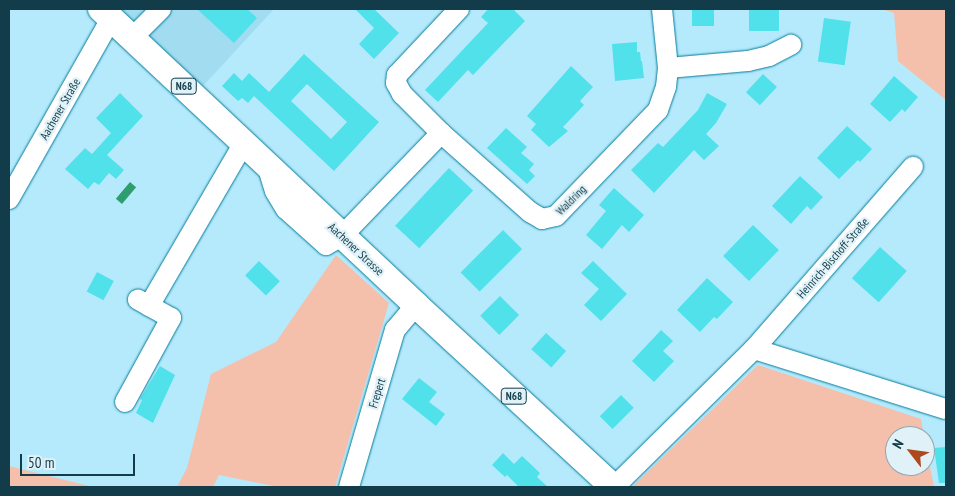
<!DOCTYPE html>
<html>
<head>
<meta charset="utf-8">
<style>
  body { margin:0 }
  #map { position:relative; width:955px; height:496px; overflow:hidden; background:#b5eafd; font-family:"PT Sans Narrow",sans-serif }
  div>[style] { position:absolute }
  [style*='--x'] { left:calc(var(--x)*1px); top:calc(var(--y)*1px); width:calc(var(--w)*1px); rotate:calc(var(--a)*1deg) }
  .built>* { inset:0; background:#a1dcf0 }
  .green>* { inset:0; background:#f4bfab }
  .water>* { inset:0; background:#2f9e6f; transform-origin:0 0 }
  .building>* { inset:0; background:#50e1ea; transform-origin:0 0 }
  .roads { filter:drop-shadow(0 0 1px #007d9a) drop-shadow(0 0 1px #007d9a) }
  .minor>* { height:20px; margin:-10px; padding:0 10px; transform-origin:10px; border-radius:10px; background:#fff }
  .major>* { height:26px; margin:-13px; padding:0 13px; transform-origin:13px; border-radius:13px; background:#fff }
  span { translate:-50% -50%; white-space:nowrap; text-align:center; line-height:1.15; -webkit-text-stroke:4.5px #e0f1f7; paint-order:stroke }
  .shield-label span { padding:1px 4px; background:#e0f1f7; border:1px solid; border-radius:4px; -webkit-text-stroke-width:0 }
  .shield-label { font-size:11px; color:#123c49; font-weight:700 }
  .street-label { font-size:12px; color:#123c49 }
  .frame { position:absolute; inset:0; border:10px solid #123c49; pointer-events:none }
  .north { position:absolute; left:885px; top:426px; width:50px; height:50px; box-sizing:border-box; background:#e0f1f7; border:1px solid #8ea9b1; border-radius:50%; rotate:300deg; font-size:14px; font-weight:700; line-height:20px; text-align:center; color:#123c49 }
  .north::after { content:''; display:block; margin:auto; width:18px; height:22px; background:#ae481d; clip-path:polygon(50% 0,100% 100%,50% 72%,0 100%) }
  .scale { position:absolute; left:20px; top:454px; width:115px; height:22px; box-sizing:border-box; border:2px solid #123c49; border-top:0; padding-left:6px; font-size:15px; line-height:18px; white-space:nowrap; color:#123c49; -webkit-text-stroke:4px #e0f1f7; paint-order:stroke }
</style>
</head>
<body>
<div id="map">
  <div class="built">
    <div style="clip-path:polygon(118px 9px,274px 9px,203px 86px)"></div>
  </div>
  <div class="green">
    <div style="clip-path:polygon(881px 9px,946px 9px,946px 100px,898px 61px,894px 13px)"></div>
    <div style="clip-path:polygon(336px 255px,389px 303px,335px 487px,279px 487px,219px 475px,213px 487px,177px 487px,187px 468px,211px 374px,276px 342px)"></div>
    <div style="clip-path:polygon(758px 365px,921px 419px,924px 436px,895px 436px,895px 466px,925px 466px,925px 442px,934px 487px,632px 487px)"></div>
    <div style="clip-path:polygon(9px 466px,85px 485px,95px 487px,9px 487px)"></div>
  </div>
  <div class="water">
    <div style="left:130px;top:182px;width:8px;height:22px;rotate:40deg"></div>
  </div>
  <div class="building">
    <div style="clip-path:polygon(197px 9px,247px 9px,257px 18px,234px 43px)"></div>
    <div style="clip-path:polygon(355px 9px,374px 9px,399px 33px,374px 59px,359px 44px,374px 28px)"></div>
    <div style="clip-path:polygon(488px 9px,513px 9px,525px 21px,473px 75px,468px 70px,438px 102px,425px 90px,488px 23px,481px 17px)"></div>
    <div style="left:692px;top:9px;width:22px;height:17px"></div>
    <div style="left:749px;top:9px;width:30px;height:22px"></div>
    <div style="left:824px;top:18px;width:27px;height:44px;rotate:8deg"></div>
    <div style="clip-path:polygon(637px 42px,637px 52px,640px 52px,641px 61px,642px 61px,644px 78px,615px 81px,612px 44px)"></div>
    <div style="clip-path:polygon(evenodd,304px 54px,379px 122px,334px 171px,254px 96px,248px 103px,242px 98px,238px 101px,222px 86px,234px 73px,242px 81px,249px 73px,269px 92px,304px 54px,307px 84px,347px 122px,331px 139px,291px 101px,307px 84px)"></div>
    <div style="clip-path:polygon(571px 66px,593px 87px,580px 101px,584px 105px,563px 127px,568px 131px,549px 147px,531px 130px,536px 124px,527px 116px)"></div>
    <div style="left:763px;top:74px;width:19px;height:25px;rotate:43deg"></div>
    <div style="clip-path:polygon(894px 76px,918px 97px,905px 112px,902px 109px,890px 122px,870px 104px)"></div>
    <div style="clip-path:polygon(120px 93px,143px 116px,107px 155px,124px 170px,116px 179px,109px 173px,99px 185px,94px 182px,88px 189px,65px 169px,85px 148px,92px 154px,111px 133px,96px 118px)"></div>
    <div style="clip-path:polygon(707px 93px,727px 104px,716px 123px,706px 134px,719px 146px,704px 160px,694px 150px,654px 193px,631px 170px,658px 143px,663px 147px,698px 110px)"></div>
    <div style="clip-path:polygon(847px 126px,872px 149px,860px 162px,858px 160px,839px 179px,817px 158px)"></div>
    <div style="clip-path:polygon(506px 128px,527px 147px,521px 153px,534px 164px,529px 170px,535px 176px,527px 184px,487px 148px)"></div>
    <div style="left:449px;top:168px;width:33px;height:79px;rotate:43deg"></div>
    <div style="clip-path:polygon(800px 176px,823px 197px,811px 210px,807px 206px,791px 224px,772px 206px)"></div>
    <div style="clip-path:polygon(614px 188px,644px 215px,629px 232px,622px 225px,602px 249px,586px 235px,606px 211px,599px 205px)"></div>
    <div style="left:753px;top:225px;width:36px;height:43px;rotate:44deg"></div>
    <div style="left:503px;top:230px;width:27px;height:60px;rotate:45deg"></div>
    <div style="left:880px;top:247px;width:36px;height:42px;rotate:42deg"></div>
    <div style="left:259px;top:261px;width:29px;height:20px;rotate:44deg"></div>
    <div style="clip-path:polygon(593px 261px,627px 294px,601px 321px,584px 305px,599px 289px,581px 273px)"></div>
    <div style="left:97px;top:272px;width:19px;height:22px;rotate:28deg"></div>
    <div style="clip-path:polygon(707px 278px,733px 302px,717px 319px,714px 317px,700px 332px,677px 310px)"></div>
    <div style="left:500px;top:296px;width:27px;height:28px;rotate:45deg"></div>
    <div style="clip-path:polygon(661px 330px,673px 341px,663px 351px,674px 361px,654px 382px,632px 361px)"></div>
    <div style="left:546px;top:333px;width:27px;height:22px;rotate:42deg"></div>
    <div style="clip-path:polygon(160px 366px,175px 375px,153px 423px,136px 413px,142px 400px,140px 399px)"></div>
    <div style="clip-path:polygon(419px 378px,437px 392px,429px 402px,445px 414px,436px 426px,402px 399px)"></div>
    <div style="left:621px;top:395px;width:18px;height:30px;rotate:45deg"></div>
    <div style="clip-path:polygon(946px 447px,946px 483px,939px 483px,934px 448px)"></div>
    <div style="clip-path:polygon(503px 453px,514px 464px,522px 456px,540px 473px,537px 477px,548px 487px,519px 487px,507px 475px,505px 477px,492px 465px)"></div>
  </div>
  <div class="roads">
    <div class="minor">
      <div style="--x:459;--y:9;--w:91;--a:133.2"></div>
      <div style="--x:397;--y:75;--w:8;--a:97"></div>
      <div style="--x:396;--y:83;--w:13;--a:61"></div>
      <div style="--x:402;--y:94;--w:55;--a:45"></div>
      <div style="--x:441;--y:133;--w:119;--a:41.6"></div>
      <div style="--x:530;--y:212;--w:14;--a:30"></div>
      <div style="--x:542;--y:219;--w:14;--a:-12"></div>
      <div style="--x:556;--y:216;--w:147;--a:-46.1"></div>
      <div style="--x:658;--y:110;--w:24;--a:-71"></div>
      <div style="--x:666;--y:87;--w:19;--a:-84"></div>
      <div style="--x:668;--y:68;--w:59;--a:-95.8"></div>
      <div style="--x:132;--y:38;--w:41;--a:-45"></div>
      <div style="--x:668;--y:68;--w:80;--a:-5"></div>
      <div style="--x:748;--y:61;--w:22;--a:-13"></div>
      <div style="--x:769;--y:56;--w:25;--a:-27"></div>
      <div style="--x:267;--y:165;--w:27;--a:73"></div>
      <div style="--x:275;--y:191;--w:21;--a:59"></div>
      <div style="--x:286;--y:209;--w:54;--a:42"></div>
      <div style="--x:326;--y:245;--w:18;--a:-29"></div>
      <div style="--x:342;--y:236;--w:143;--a:-46.1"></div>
      <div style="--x:9;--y:199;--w:207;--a:-60.5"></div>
      <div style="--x:149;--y:306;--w:189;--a:-59.8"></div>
      <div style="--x:754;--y:349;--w:201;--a:17.4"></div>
      <div style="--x:125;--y:402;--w:96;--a:-61.3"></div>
      <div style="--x:171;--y:318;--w:38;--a:-151"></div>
      <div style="--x:349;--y:487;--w:164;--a:-73.7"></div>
      <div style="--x:395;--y:330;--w:33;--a:-50"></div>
      <div style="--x:614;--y:487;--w:197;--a:-44.6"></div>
      <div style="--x:754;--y:349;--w:242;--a:-48.9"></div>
    </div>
    <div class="major">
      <div style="--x:101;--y:9;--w:432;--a:43.2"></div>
      <div style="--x:416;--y:305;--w:268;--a:42.7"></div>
    </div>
  </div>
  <div class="shield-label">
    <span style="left:184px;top:86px">N68</span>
    <span style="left:514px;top:396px">N68</span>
  </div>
  <div class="street-label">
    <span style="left:60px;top:109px;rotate:-60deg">Aachener Straße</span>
    <span style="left:571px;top:200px;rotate:-45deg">Waldring</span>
    <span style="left:356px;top:249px;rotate:43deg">Aachener Strasse</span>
    <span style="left:833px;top:258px;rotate:-49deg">Heinrich-Bischoff-Straße</span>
    <span style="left:377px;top:393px;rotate:-73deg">Frepert</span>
  </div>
  <div class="frame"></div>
  <div class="north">N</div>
  <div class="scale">50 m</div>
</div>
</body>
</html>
